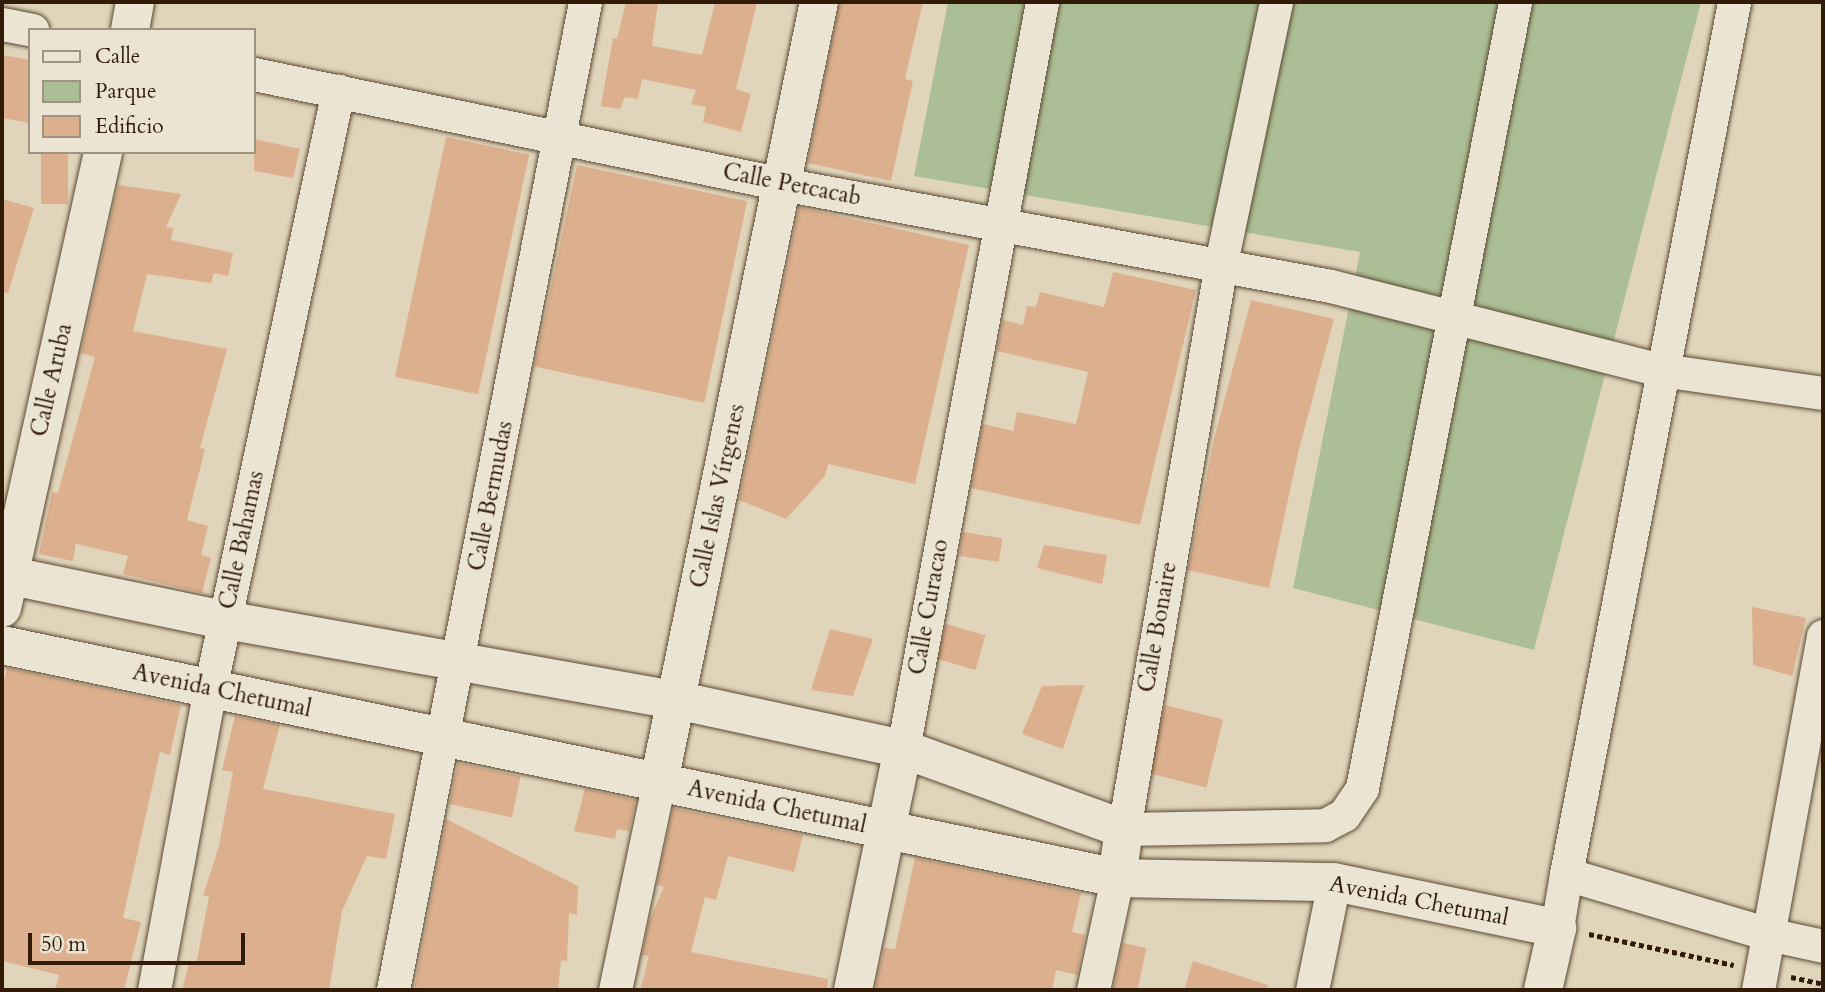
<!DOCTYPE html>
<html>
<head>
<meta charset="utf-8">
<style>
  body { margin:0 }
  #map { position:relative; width:1825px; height:992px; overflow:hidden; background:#e0d5bb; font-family:Cardo,serif }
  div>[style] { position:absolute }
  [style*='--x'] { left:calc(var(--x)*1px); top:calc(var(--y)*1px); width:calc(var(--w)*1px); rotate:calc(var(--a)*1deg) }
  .green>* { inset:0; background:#acbe95 }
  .building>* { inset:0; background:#dcaf8e; transform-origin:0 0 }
  .path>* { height:4.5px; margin-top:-2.25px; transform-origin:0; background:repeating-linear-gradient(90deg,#2f1b06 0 5px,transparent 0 8.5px) }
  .roads { filter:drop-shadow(0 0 2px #5b4a33) drop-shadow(0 0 2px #5b4a33) }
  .street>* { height:33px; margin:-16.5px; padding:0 16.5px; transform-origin:16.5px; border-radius:16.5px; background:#ebe4d3 }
  .secondary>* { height:38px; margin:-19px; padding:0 19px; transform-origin:19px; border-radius:19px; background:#ebe4d3 }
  span { translate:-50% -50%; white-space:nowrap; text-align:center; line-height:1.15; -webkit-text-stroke:5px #ebe4d3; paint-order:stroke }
  .street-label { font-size:23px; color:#2f1b06 }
  .frame { position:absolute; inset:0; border:4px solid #2f1b06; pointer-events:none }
  .legend { position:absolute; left:28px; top:28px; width:228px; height:126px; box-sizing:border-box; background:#ebe4d3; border:2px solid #a09481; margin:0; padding:9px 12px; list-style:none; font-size:21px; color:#2f1b06 }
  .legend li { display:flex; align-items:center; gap:14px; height:35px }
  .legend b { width:35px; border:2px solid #a09481 }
  .scale { position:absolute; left:28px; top:933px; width:217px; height:32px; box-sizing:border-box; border:4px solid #2f1b06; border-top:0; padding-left:9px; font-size:21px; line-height:24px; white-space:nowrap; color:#2f1b06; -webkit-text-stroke:5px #ebe4d3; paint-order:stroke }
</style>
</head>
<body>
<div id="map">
  <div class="green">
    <div style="clip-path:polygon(948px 2px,1701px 2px,1534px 650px,1293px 588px,1360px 252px,914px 176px)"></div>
  </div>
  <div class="building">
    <div style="clip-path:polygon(626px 2px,658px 2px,652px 46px,702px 55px,715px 2px,757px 2px,736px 89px,751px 94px,741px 132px,703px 122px,706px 107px,691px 104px,696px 90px,642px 79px,638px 99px,625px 97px,620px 109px,601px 106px,613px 38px,617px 39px)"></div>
    <div style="clip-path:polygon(840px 2px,923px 2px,905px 79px,913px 81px,891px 181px,808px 163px)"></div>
    <div style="clip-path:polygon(2px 55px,30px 60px,30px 123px,2px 118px)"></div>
    <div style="left:446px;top:137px;width:85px;height:245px;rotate:12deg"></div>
    <div style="clip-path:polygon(254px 139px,300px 149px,293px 178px,254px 171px)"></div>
    <div style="left:41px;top:152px;width:27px;height:52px"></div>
    <div style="left:577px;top:165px;width:174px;height:206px;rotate:12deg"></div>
    <div style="clip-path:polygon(118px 185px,181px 194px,166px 227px,173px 228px,171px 240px,233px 253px,228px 276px,214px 273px,211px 283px,147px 274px,133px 331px,227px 349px,200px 448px,205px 449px,187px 520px,208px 526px,201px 555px,211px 558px,202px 593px,123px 574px,128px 556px,76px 544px,73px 561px,39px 554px,52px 492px,58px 493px,95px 357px,81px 353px)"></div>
    <div style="clip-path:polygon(2px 199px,34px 208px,8px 293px,2px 292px)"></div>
    <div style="clip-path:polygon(799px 207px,969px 245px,915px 484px,828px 464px,825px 476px,786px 519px,739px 500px)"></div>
    <div style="clip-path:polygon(1113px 272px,1196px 290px,1140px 525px,971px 488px,983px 424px,1013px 431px,1017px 412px,1076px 424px,1088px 372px,997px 351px,1003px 320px,1023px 325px,1027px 306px,1036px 307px,1040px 292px,1104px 307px)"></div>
    <div style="clip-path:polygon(1251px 300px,1334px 319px,1298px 453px,1269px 588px,1188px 570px,1214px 439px)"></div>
    <div style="left:963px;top:532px;width:40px;height:24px;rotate:9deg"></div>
    <div style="clip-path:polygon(1044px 545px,1107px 555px,1102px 584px,1037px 568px)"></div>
    <div style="clip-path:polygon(1752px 607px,1806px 618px,1792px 676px,1753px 665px)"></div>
    <div style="left:946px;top:624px;width:41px;height:36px;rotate:16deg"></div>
    <div style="clip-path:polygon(830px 629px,873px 639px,853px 696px,811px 690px)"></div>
    <div style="clip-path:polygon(7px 668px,181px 705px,170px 755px,160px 752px,123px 918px,141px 922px,124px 990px,55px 990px,59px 975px,2px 961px,2px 692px)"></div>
    <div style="clip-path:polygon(1084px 685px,1063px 749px,1022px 734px,1042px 686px)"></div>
    <div style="left:1165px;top:705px;width:60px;height:70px;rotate:14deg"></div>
    <div style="clip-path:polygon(235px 716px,280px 725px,263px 789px,395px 814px,386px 859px,367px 856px,342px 911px,329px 990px,182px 990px,189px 963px,196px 965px,209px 896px,203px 896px,219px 846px,233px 772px,222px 770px)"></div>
    <div style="left:458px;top:763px;width:64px;height:42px;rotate:12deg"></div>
    <div style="clip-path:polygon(585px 789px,636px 800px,629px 831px,617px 829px,615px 839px,574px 831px)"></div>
    <div style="clip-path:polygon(673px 808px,803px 835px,794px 872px,728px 856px,716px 900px,705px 897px,691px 952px,828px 979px,827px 990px,640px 990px,649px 956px,642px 955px,649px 921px,664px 887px,657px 885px)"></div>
    <div style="clip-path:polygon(446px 819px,578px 886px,577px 915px,569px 913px,567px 961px,561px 960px,558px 990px,414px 990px)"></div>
    <div style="clip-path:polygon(915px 858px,1081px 893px,1072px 932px,1085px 935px,1077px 975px,1056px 970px,1052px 990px,875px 990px,884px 948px,895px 949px)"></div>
    <div style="left:1123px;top:943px;width:24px;height:48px;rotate:12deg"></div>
    <div style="clip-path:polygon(1193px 961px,1268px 985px,1267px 990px,1184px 990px)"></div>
  </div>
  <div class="path">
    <div style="--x:1589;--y:934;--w:148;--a:12.1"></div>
    <div style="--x:1791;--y:977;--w:33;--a:12"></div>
  </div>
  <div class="roads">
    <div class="street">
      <div style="--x:1276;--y:2;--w:268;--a:101.9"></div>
      <div style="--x:1221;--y:264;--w:573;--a:99.74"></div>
      <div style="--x:1124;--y:829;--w:201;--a:-1.1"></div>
      <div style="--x:1325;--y:825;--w:21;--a:-28"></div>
      <div style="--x:1344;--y:815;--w:32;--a:-56"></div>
      <div style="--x:1362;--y:788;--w:801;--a:-78.98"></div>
      <div style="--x:2;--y:24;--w:31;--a:11"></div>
      <div style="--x:254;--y:74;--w:539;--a:11.77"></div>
      <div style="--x:782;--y:184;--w:558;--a:10.53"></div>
      <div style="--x:1331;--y:286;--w:341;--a:14.3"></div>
      <div style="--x:1661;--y:370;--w:164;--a:8.1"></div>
      <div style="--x:903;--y:749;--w:760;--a:-79.46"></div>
      <div style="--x:1566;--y:874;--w:888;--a:-79.09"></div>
      <div style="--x:1557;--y:928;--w:55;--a:-80.5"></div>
      <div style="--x:1566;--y:874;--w:211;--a:16.5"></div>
      <div style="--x:1768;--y:934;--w:56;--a:12.3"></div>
      <div style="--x:154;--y:990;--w:306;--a:-79.5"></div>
      <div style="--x:210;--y:689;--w:612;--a:-77.92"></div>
      <div style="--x:393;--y:990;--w:1006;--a:-79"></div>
      <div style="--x:615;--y:990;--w:213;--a:-78.1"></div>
      <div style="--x:1093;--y:990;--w:115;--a:-77.9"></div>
      <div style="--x:1312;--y:990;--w:110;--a:-78.5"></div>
      <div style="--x:1758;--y:990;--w:360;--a:-79.6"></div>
    </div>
    <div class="secondary">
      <div style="--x:130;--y:30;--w:28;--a:-80"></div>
      <div style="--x:2;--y:574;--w:228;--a:11.7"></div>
      <div style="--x:225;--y:620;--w:458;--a:10.1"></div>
      <div style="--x:676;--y:700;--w:232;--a:12.2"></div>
      <div style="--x:903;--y:749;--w:235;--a:19.9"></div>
      <div style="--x:1124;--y:829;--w:49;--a:98.1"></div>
      <div style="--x:2;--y:608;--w:467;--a:-77.5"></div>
      <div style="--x:2;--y:645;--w:1139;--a:11.8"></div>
      <div style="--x:1117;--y:878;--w:217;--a:1.1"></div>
      <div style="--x:1334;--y:882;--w:228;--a:11.7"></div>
      <div style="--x:1557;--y:928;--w:64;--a:102.7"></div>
      <div style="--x:659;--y:782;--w:796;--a:-78.41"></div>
      <div style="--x:853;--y:990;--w:246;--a:-78.3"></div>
    </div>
  </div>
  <div class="street-label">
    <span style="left:792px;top:185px;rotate:11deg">Calle Petcacab</span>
    <span style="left:52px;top:380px;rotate:-77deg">Calle Aruba</span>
    <span style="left:491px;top:496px;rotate:-79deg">Calle Bermudas</span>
    <span style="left:718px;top:496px;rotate:-78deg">Calle Islas Vírgenes</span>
    <span style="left:242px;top:540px;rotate:-78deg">Calle Bahamas</span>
    <span style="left:929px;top:607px;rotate:-80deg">Calle Curacao</span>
    <span style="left:1158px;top:627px;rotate:-80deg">Calle Bonaire</span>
    <span style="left:222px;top:691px;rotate:12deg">Avenida Chetumal</span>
    <span style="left:777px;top:807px;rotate:12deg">Avenida Chetumal</span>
    <span style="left:1419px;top:901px;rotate:11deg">Avenida Chetumal</span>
  </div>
  <div class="frame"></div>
  <ul class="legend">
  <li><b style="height:9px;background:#ebe4d3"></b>Calle</li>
  <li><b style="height:19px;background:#acbe95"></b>Parque</li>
  <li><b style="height:19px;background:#dcaf8e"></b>Edificio</li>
  </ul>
  <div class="scale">50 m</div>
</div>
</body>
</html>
